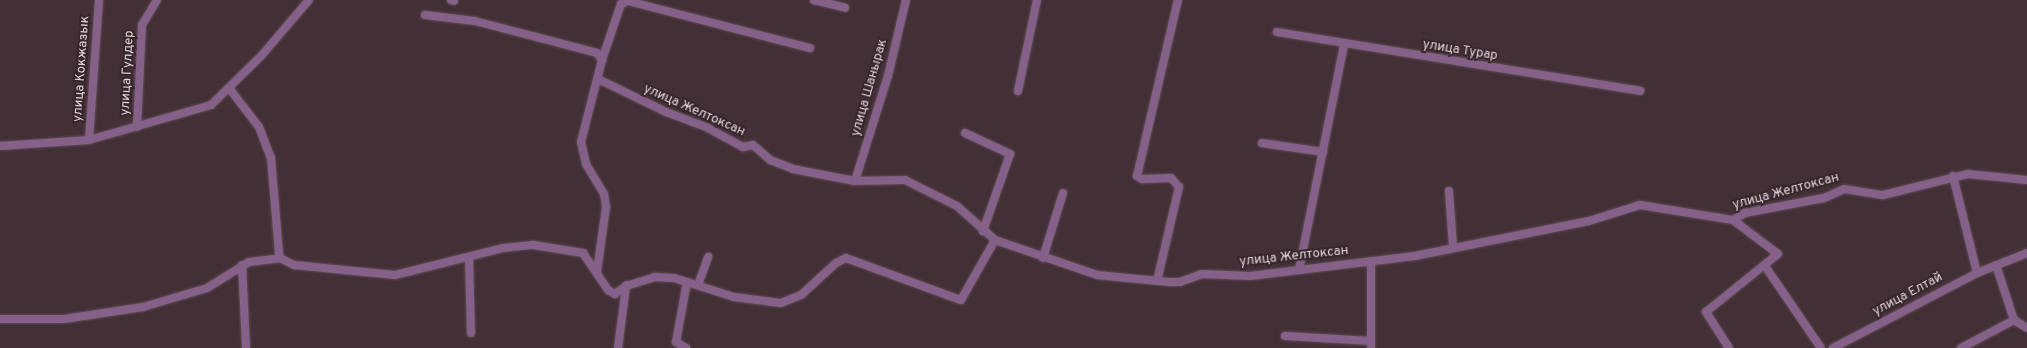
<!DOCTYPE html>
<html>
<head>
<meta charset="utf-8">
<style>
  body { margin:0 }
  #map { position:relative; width:2027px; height:348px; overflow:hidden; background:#433037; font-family:Overpass,sans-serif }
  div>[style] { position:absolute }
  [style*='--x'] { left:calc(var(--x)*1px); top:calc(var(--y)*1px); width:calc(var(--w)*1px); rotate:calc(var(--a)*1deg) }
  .roads { filter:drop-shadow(0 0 1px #604e54) drop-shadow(0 0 1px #604e54) }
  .street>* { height:8px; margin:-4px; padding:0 4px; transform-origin:4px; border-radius:4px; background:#856088 }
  span { translate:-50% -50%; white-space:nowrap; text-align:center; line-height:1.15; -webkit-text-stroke:4px #38262d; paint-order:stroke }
  .street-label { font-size:13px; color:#e2d5da }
</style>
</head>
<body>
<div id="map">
  <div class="roads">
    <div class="street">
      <div style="--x:451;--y:0;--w:3;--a:18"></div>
      <div style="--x:814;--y:0;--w:32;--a:14"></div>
      <div style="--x:425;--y:15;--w:50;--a:6.8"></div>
      <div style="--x:475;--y:21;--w:126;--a:14.7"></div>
      <div style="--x:597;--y:53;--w:9;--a:54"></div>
      <div style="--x:602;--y:60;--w:85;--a:104.4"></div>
      <div style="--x:581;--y:142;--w:23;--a:77"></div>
      <div style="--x:586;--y:164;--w:35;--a:59"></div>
      <div style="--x:604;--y:194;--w:13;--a:81"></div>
      <div style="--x:606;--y:207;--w:66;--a:97.9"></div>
      <div style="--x:1277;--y:32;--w:368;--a:9.2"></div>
      <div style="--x:602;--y:60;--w:59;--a:-71.3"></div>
      <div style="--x:621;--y:4;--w:8;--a:-23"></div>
      <div style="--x:628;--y:1;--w:188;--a:14.5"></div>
      <div style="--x:598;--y:79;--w:76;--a:25.9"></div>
      <div style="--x:666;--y:112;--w:43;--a:20.6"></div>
      <div style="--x:706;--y:127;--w:42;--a:28.4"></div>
      <div style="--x:743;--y:147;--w:10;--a:-11"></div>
      <div style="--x:753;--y:145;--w:23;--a:41"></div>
      <div style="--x:770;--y:160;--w:25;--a:21"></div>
      <div style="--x:793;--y:169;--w:63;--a:11"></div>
      <div style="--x:855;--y:181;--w:50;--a:-1.1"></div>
      <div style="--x:905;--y:180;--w:58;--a:26.6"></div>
      <div style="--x:957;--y:206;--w:51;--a:41.8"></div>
      <div style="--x:995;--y:240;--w:108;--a:18.9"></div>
      <div style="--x:1097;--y:275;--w:72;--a:5.6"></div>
      <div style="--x:1169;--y:282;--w:11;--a:0"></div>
      <div style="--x:1180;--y:282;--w:23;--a:-20"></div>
      <div style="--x:1202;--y:274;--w:48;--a:2.4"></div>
      <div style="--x:1250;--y:276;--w:166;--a:-6.9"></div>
      <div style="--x:1415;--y:256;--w:177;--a:-11.4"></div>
      <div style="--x:1589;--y:221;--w:53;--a:-17.4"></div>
      <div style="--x:1640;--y:205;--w:94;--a:9.2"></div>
      <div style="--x:1733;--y:220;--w:14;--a:-30"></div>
      <div style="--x:1745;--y:213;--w:80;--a:-10.8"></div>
      <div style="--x:1824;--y:198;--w:22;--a:-24"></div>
      <div style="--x:1844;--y:189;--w:39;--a:9"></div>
      <div style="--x:1883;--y:195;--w:88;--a:-13.9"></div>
      <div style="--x:1968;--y:174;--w:59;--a:5.8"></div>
      <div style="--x:229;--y:88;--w:49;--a:52.4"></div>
      <div style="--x:259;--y:127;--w:33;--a:69"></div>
      <div style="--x:271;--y:158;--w:95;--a:85.2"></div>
      <div style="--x:279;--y:253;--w:5;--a:79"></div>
      <div style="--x:280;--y:258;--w:16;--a:27"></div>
      <div style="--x:294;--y:265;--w:101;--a:5.7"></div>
      <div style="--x:395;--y:275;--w:111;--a:-14"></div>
      <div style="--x:503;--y:248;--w:30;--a:-6"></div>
      <div style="--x:533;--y:245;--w:51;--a:9.1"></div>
      <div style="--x:583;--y:253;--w:45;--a:56"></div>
      <div style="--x:608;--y:290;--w:8;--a:30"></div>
      <div style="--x:615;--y:294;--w:14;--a:-36"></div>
      <div style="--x:626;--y:286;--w:30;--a:-17"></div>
      <div style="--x:655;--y:277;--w:19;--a:3"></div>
      <div style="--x:674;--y:278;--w:63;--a:17.6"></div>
      <div style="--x:734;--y:297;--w:47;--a:7.3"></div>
      <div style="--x:781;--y:303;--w:22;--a:-22"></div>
      <div style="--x:801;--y:295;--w:47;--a:-42.4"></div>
      <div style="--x:836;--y:263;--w:11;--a:-27"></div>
      <div style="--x:846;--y:258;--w:122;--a:20.1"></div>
      <div style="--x:961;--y:300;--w:69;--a:-60.5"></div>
      <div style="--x:1018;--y:91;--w:93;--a:-78.2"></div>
      <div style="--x:137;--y:127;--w:102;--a:-87.2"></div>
      <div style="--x:142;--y:25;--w:29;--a:-59"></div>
      <div style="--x:965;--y:133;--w:50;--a:25"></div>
      <div style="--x:1010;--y:154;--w:82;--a:109.3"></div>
      <div style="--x:89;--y:140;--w:140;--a:-85.9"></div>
      <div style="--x:1262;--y:143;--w:62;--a:8.4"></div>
      <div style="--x:0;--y:146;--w:89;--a:-3.9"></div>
      <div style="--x:89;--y:140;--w:127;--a:-16"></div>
      <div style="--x:211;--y:105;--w:71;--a:-44.4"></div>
      <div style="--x:262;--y:55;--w:72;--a:-49.5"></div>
      <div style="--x:1953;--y:176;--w:100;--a:76.1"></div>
      <div style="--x:855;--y:181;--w:110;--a:-72.6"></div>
      <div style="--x:888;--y:76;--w:78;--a:-76.7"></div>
      <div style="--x:1449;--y:191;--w:56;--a:85.9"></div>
      <div style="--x:469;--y:258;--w:75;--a:88.5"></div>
      <div style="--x:1043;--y:258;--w:68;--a:-72.9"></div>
      <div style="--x:242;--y:265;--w:83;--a:87.2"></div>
      <div style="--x:1996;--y:265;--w:58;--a:71.9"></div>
      <div style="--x:2014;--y:320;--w:15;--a:32"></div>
      <div style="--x:1765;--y:266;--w:99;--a:55.7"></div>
      <div style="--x:1299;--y:270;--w:229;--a:-78.7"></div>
      <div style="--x:1157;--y:281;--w:97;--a:-76.8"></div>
      <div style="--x:1179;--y:187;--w:12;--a:-132"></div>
      <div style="--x:1171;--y:178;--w:29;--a:178"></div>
      <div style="--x:1142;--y:179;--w:6;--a:-149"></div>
      <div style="--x:1137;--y:176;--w:181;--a:-76.9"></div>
      <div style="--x:698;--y:285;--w:30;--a:-70"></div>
      <div style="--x:0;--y:319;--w:64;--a:0"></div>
      <div style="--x:64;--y:319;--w:80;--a:-8.6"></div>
      <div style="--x:143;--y:307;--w:67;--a:-16.5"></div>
      <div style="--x:207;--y:288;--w:49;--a:-31.8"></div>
      <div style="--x:249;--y:262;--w:31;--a:-7"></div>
      <div style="--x:1285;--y:336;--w:86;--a:3.3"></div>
      <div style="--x:618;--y:348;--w:63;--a:-82.6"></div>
      <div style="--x:686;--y:348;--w:12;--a:-149"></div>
      <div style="--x:676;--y:342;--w:61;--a:-79.6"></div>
      <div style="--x:1371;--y:348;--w:87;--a:-90"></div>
      <div style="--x:1729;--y:348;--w:43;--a:-122.6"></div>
      <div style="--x:1706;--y:312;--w:92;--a:-38.9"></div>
      <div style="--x:1778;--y:254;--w:56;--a:-142.9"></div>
      <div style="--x:1833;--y:348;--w:162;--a:-27.5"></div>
      <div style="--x:1977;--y:273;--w:54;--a:-21.8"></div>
      <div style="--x:1961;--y:348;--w:60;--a:-27.8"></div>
    </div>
  </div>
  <div class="street-label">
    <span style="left:1460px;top:51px;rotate:9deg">улица Турар</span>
    <span style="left:82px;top:69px;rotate:-86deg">улица Кокжазык</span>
    <span style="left:128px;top:73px;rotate:-87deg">улица Гулдер</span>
    <span style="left:870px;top:88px;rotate:-74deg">улица Шанырак</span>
    <span style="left:694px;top:111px;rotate:24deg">улица Желтоксан</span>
    <span style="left:1786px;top:192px;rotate:-15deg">улица Желтоксан</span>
    <span style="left:1294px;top:257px;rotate:-6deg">улица Желтоксан</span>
    <span style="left:1908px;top:295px;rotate:-28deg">улица Елтай</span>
  </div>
</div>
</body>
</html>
